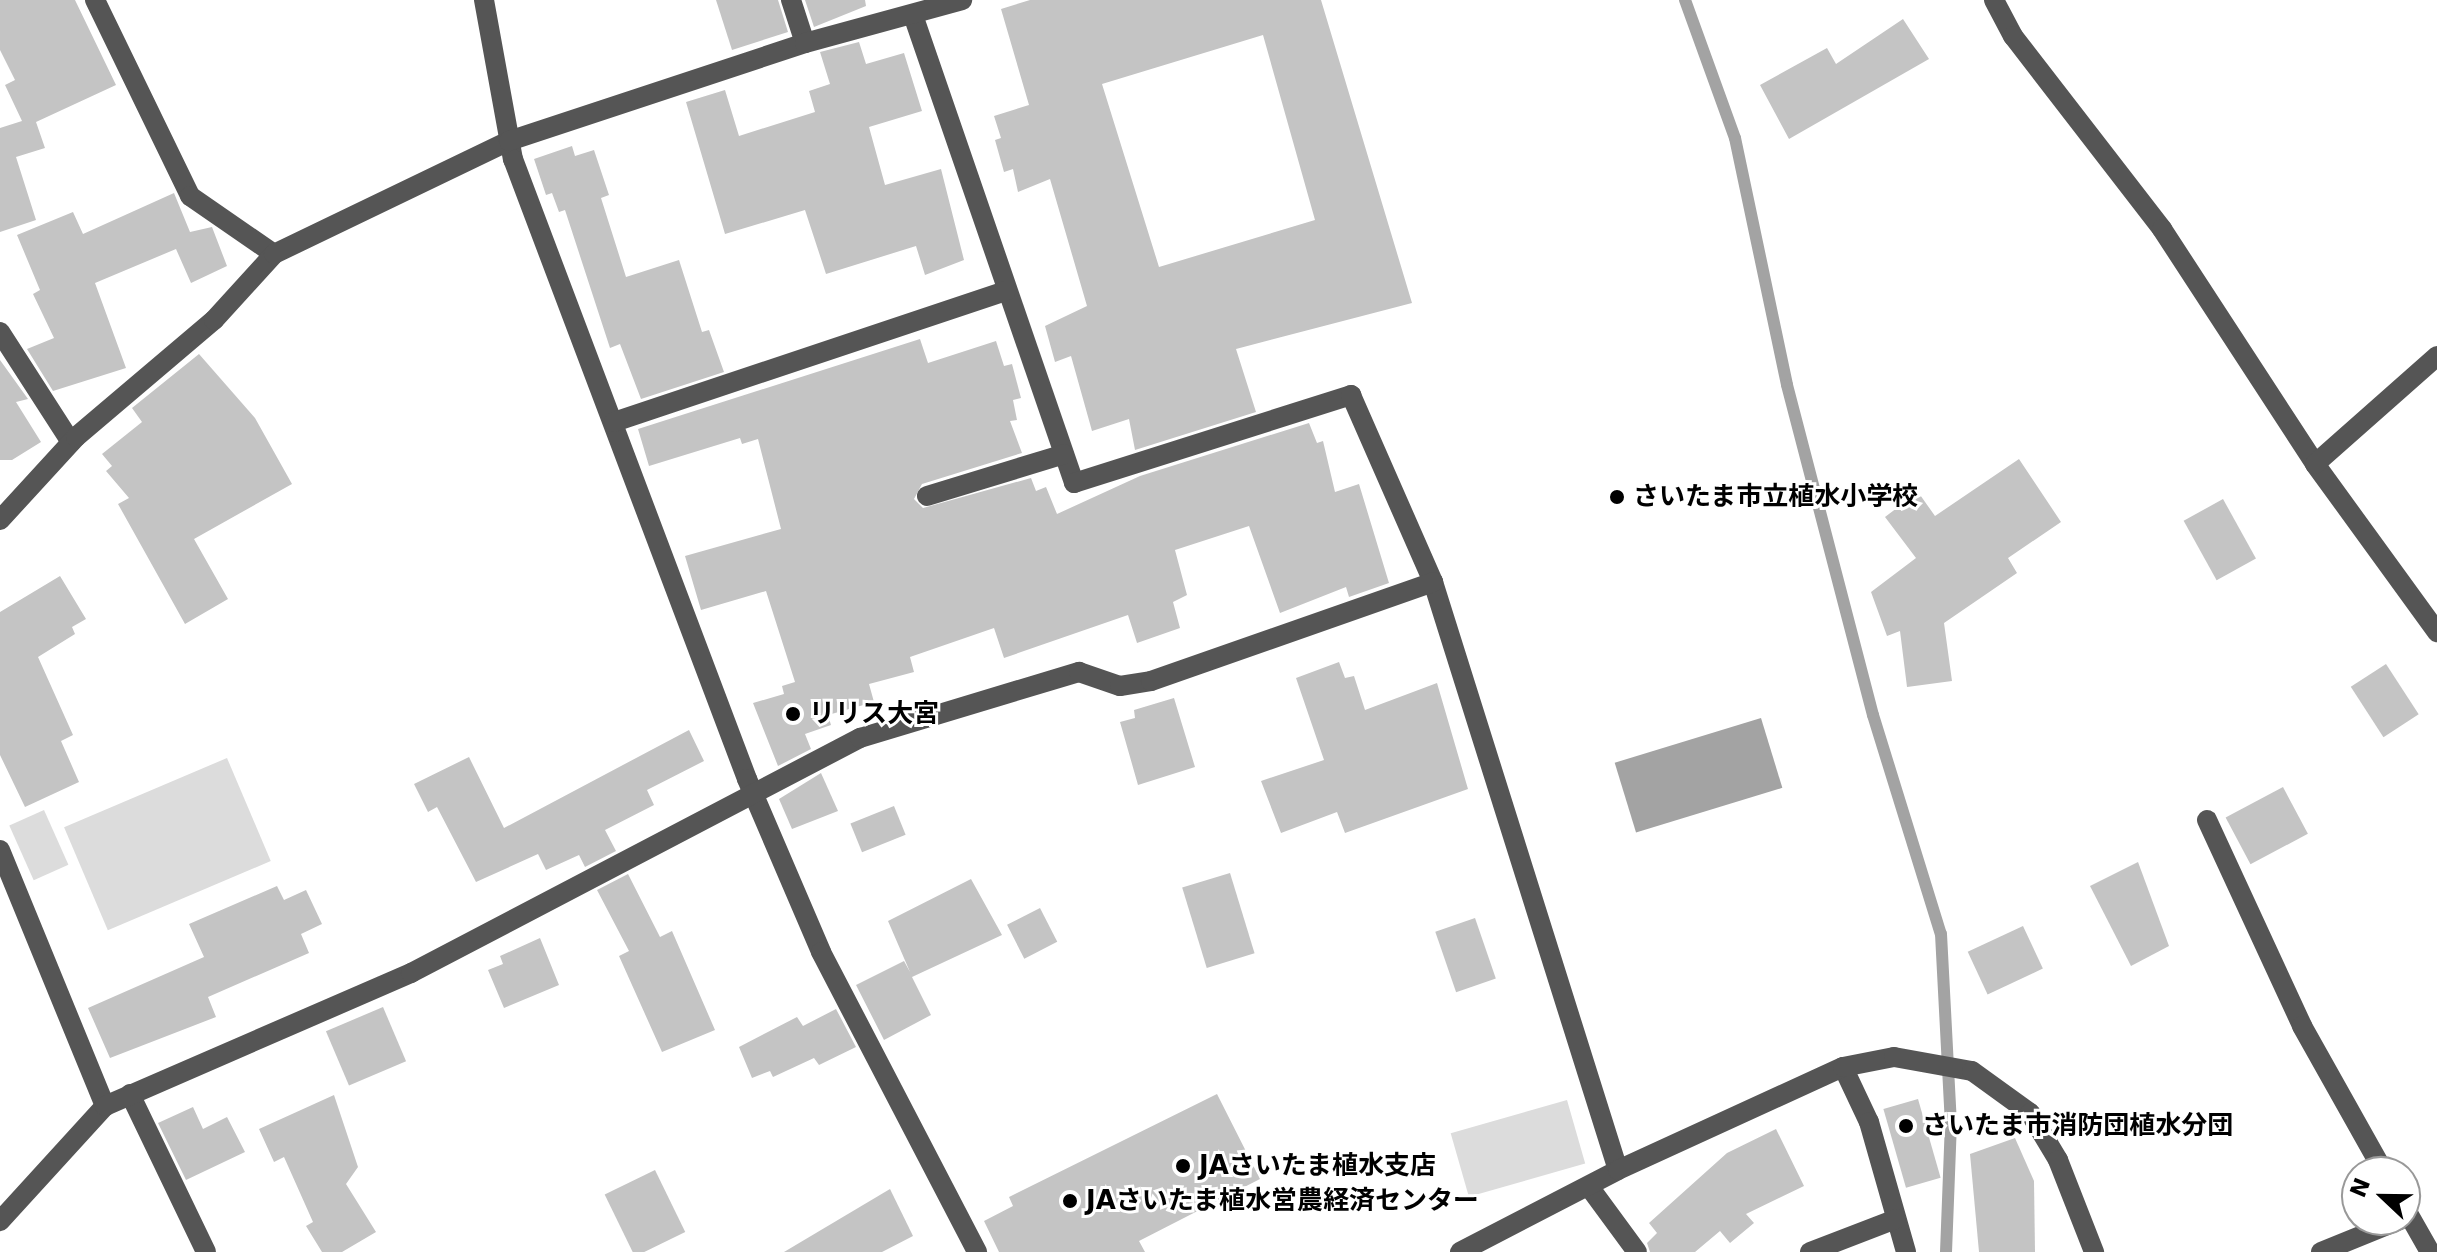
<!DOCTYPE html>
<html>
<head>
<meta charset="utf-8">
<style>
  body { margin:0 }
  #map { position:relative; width:2437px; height:1252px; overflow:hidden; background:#fff; font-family:"DejaVu Sans","Noto Sans JP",sans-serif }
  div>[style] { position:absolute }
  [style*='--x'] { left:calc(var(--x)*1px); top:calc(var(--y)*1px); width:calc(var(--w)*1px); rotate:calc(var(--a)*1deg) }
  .green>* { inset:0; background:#dcdcdc; transform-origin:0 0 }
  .water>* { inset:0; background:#a3a3a3; transform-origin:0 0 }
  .stream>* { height:12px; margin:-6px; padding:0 6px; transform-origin:6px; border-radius:6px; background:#a3a3a3 }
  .building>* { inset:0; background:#c4c4c4; transform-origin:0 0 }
  .minor>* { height:20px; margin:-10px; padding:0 10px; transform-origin:10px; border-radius:10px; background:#555 }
  .dots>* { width:22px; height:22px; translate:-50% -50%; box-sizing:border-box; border:4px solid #fff; border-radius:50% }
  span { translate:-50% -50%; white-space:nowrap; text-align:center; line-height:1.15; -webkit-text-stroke:6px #fff; paint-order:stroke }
  .poi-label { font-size:26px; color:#000; font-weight:700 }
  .left { translate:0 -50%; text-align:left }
  .north { position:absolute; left:2341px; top:1156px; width:80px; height:80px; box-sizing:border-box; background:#fff; border:2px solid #999; border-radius:50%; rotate:292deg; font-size:22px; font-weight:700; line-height:32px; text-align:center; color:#000 }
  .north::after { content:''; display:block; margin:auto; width:28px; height:36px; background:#000; clip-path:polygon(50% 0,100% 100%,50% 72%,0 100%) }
</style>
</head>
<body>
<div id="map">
  <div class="green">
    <div style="left:227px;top:758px;width:112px;height:177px;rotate:67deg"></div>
    <div style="left:44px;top:810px;width:60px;height:38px;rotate:66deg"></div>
    <div style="left:1567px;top:1100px;width:66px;height:121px;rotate:74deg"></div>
  </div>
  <div class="water">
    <div style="left:1761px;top:718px;width:73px;height:153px;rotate:73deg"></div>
  </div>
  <div class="stream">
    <div style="--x:1685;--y:0;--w:147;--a:70.1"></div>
    <div style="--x:1735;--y:138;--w:252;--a:78.1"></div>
    <div style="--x:1787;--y:385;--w:341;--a:75.4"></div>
    <div style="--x:1873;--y:715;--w:229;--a:72.8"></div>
    <div style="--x:1941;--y:934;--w:188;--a:87"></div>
    <div style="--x:1951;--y:1122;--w:130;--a:92.2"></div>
  </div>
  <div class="building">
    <div style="clip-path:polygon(0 0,75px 0,116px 85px,36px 122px,45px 148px,16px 157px,36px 220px,0 232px,0 128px,22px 121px,5px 85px,15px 80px,0 50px)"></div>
    <div style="clip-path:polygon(716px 0,778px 0,788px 32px,732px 50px)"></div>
    <div style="clip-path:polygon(805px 0,865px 0,866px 6px,814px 27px)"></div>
    <div style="clip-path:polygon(evenodd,1030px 0,1321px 0,1412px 303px,1236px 349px,1256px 412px,1135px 450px,1129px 419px,1092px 431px,1071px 356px,1055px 362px,1045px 326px,1087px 306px,1050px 179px,1018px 192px,1013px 169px,1004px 172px,995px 140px,1001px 138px,994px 116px,1029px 105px,1001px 9px,1030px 0,1263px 35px,1315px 220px,1159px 267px,1102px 84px,1263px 35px)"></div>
    <div style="clip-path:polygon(1903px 19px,1929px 59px,1789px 139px,1760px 85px,1827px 48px,1836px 64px)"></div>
    <div style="clip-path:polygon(859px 42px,866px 64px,904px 53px,922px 111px,869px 127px,885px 185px,941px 169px,964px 260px,925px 275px,916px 246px,826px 274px,805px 210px,725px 234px,686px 102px,725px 90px,739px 136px,815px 112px,809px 91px,830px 84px,820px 52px)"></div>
    <div style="clip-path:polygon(572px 146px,575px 156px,594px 150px,609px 195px,601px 198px,626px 277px,679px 260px,702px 332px,709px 330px,724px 372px,641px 399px,620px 344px,610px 348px,565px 210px,559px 212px,552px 193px,546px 195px,534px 159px)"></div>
    <div style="clip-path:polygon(174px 193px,190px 232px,212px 227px,227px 266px,191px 283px,176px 249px,95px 283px,126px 368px,53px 391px,27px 349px,54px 338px,33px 294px,40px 290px,17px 235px,73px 212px,83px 234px)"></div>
    <div style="clip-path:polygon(920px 339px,928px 363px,996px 341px,1004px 366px,1012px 364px,1021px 398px,1013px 400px,1017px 420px,1010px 421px,1022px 453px,922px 484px,914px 499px,923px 508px,1031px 478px,1036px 491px,1046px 487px,1057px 514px,1140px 476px,1309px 423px,1317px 443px,1323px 441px,1335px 492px,1359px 484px,1389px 583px,1349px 597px,1346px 587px,1280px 613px,1249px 526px,1175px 550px,1187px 595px,1173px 602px,1180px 628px,1137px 643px,1128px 615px,1004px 658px,994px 628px,910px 657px,914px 672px,869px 684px,874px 702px,828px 715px,831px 725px,805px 734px,811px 749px,778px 766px,753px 703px,784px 694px,782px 686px,795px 682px,766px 591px,701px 610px,685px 556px,781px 529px,758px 439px,742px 444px,740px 438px,649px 466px,638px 429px)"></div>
    <div style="clip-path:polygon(199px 354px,255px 418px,292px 484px,194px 539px,228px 599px,185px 624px,118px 504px,129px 498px,106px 471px,112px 466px,102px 454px,142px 422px,132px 408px)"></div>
    <div style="clip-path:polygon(0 360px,28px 399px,16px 402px,41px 442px,12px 460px,0 460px)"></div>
    <div style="clip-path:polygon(2019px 459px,2061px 522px,2008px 558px,2017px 573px,1944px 623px,1952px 681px,1907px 687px,1900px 631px,1887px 636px,1871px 592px,1916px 558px,1885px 517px,1918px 492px,1935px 516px)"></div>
    <div style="left:2223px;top:499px;width:68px;height:45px;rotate:61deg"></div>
    <div style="clip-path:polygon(60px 576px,86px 619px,72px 627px,75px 634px,38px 657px,73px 735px,61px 741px,79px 782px,25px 807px,0 755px,0 612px)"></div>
    <div style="clip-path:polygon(1339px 662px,1345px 678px,1354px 676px,1365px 710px,1437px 683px,1468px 789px,1345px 833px,1337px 812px,1281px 833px,1261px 781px,1324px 760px,1296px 678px)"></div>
    <div style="left:2386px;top:664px;width:60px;height:42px;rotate:57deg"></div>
    <div style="clip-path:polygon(1174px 698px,1195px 767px,1138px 785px,1120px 722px,1135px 718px,1134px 710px)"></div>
    <div style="clip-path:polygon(689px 730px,704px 761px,647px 790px,654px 805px,605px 830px,616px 851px,585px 867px,579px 855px,546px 870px,538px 854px,476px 882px,437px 807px,428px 812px,414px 784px,469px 757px,504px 828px)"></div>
    <div style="clip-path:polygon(821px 773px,838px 811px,792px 829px,779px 799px)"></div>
    <div style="left:2283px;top:787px;width:53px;height:65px;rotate:62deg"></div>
    <div style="left:894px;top:806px;width:31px;height:47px;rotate:68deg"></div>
    <div style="clip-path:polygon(2138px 862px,2169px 946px,2131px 966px,2090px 886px)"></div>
    <div style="left:1230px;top:873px;width:84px;height:50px;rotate:73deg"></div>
    <div style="clip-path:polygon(628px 874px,660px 937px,672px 931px,715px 1030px,662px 1052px,619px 956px,629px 951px,597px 890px)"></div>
    <div style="clip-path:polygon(971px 879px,1002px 935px,912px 977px,931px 1015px,884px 1040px,856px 985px,904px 961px,910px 972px,888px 921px)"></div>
    <div style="clip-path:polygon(277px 886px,284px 900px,306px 890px,322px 924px,301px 934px,309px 953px,208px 997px,216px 1017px,110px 1058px,88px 1008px,204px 957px,189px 924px)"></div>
    <div style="left:1040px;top:908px;width:38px;height:37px;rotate:63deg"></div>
    <div style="left:1475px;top:918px;width:64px;height:42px;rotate:71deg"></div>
    <div style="left:2023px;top:926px;width:47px;height:61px;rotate:65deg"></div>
    <div style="clip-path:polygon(540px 938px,559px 985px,504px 1008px,488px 970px,503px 964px,500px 956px)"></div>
    <div style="left:383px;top:1007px;width:59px;height:62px;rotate:67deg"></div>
    <div style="clip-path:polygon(836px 1009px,856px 1047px,819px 1065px,814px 1058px,773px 1077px,770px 1071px,752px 1078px,739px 1047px,797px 1017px,803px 1026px)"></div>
    <div style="clip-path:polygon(1217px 1094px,1260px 1179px,1139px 1241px,1145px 1252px,999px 1252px,984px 1221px,1013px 1206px,1009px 1197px)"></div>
    <div style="clip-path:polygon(334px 1095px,358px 1167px,346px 1184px,376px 1232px,342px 1252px,322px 1252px,306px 1226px,313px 1222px,284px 1157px,274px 1162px,259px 1129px)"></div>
    <div style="left:1918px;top:1099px;width:82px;height:36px;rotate:74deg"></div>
    <div style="clip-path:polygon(193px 1107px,203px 1129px,227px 1117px,245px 1152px,186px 1180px,158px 1123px)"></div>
    <div style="clip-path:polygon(1776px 1129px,1804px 1186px,1746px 1214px,1754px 1223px,1730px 1243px,1720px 1231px,1695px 1252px,1650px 1252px,1647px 1243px,1657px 1233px,1649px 1223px,1727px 1153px)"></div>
    <div style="clip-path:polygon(2015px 1138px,2034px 1181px,2035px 1252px,1979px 1252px,1970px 1154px)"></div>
    <div style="left:655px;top:1170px;width:69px;height:56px;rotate:64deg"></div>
    <div style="clip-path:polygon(890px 1189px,913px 1236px,882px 1252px,784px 1252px)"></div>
  </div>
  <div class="minor">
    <div style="--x:95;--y:0;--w:218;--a:64.1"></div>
    <div style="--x:190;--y:196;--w:102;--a:34.6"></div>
    <div style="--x:484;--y:0;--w:162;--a:79.7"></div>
    <div style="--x:513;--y:159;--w:663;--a:69.32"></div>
    <div style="--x:747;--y:779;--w:188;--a:66.8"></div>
    <div style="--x:821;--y:952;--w:338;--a:62.5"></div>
    <div style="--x:791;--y:0;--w:45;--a:72"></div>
    <div style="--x:1994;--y:0;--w:41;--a:62.2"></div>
    <div style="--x:2013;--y:36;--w:244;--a:52.3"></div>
    <div style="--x:2162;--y:229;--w:280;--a:56.9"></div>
    <div style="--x:2315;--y:464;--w:208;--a:54"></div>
    <div style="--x:913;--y:15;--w:495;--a:71"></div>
    <div style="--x:1074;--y:483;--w:291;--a:-17.6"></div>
    <div style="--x:1351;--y:395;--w:204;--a:66.3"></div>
    <div style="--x:1433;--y:582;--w:616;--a:72.54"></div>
    <div style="--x:0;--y:332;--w:131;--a:57.2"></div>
    <div style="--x:614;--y:422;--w:413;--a:-18.5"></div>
    <div style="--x:2315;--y:464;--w:163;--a:-41.5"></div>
    <div style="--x:927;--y:496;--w:143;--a:-17"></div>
    <div style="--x:0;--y:520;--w:113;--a:-47.5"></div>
    <div style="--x:76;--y:437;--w:181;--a:-40.3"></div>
    <div style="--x:214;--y:320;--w:89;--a:-47.7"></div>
    <div style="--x:274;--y:254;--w:261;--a:-25.7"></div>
    <div style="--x:509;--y:141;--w:312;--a:-18.3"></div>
    <div style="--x:805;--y:43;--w:163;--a:-15.3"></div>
    <div style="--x:2207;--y:820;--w:227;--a:65.2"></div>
    <div style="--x:2302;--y:1026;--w:167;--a:60.7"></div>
    <div style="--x:0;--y:850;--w:277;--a:67.7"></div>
    <div style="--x:105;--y:1106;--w:156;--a:132.4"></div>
    <div style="--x:1843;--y:1067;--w:61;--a:64.7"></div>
    <div style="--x:1869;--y:1122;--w:135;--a:74.1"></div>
    <div style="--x:130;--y:1094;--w:175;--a:64.3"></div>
    <div style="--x:105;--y:1106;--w:334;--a:-23.5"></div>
    <div style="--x:411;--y:973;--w:507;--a:-27.63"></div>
    <div style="--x:860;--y:738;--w:229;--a:-16.8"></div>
    <div style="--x:1079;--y:672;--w:43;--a:18.9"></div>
    <div style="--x:1120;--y:686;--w:31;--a:-9"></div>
    <div style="--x:1151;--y:681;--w:299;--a:-19.3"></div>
    <div style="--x:1590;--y:1188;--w:79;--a:53.7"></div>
    <div style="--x:2405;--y:1208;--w:51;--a:60.4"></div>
    <div style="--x:1460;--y:1252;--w:178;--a:-27.4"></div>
    <div style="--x:1618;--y:1170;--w:247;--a:-24.6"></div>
    <div style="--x:1843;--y:1067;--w:52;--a:-11.1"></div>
    <div style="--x:1894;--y:1057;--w:79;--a:10.2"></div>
    <div style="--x:1972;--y:1071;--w:72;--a:35.9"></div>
    <div style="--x:2030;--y:1113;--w:55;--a:59.2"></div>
    <div style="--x:2058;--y:1160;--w:99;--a:68.6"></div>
    <div style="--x:1810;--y:1252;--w:92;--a:-21"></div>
    <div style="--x:2321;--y:1252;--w:85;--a:-22.1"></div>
  </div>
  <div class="dots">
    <div style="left:1617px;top:497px;background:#000"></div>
    <div style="left:793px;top:714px;background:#000"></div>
    <div style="left:1906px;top:1126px;background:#000"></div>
    <div style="left:1183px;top:1166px;background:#000"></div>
    <div style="left:1070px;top:1201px;background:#000"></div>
  </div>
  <div class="poi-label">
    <span class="left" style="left:1633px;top:497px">さいたま市立植水小学校</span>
    <span class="left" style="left:809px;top:714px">リリス大宮</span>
    <span class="left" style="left:1922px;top:1126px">さいたま市消防団植水分団</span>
    <span class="left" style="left:1199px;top:1166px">JAさいたま植水支店</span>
    <span class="left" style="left:1086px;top:1201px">JAさいたま植水営農経済センター</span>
  </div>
  <div class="north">N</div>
</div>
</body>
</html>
